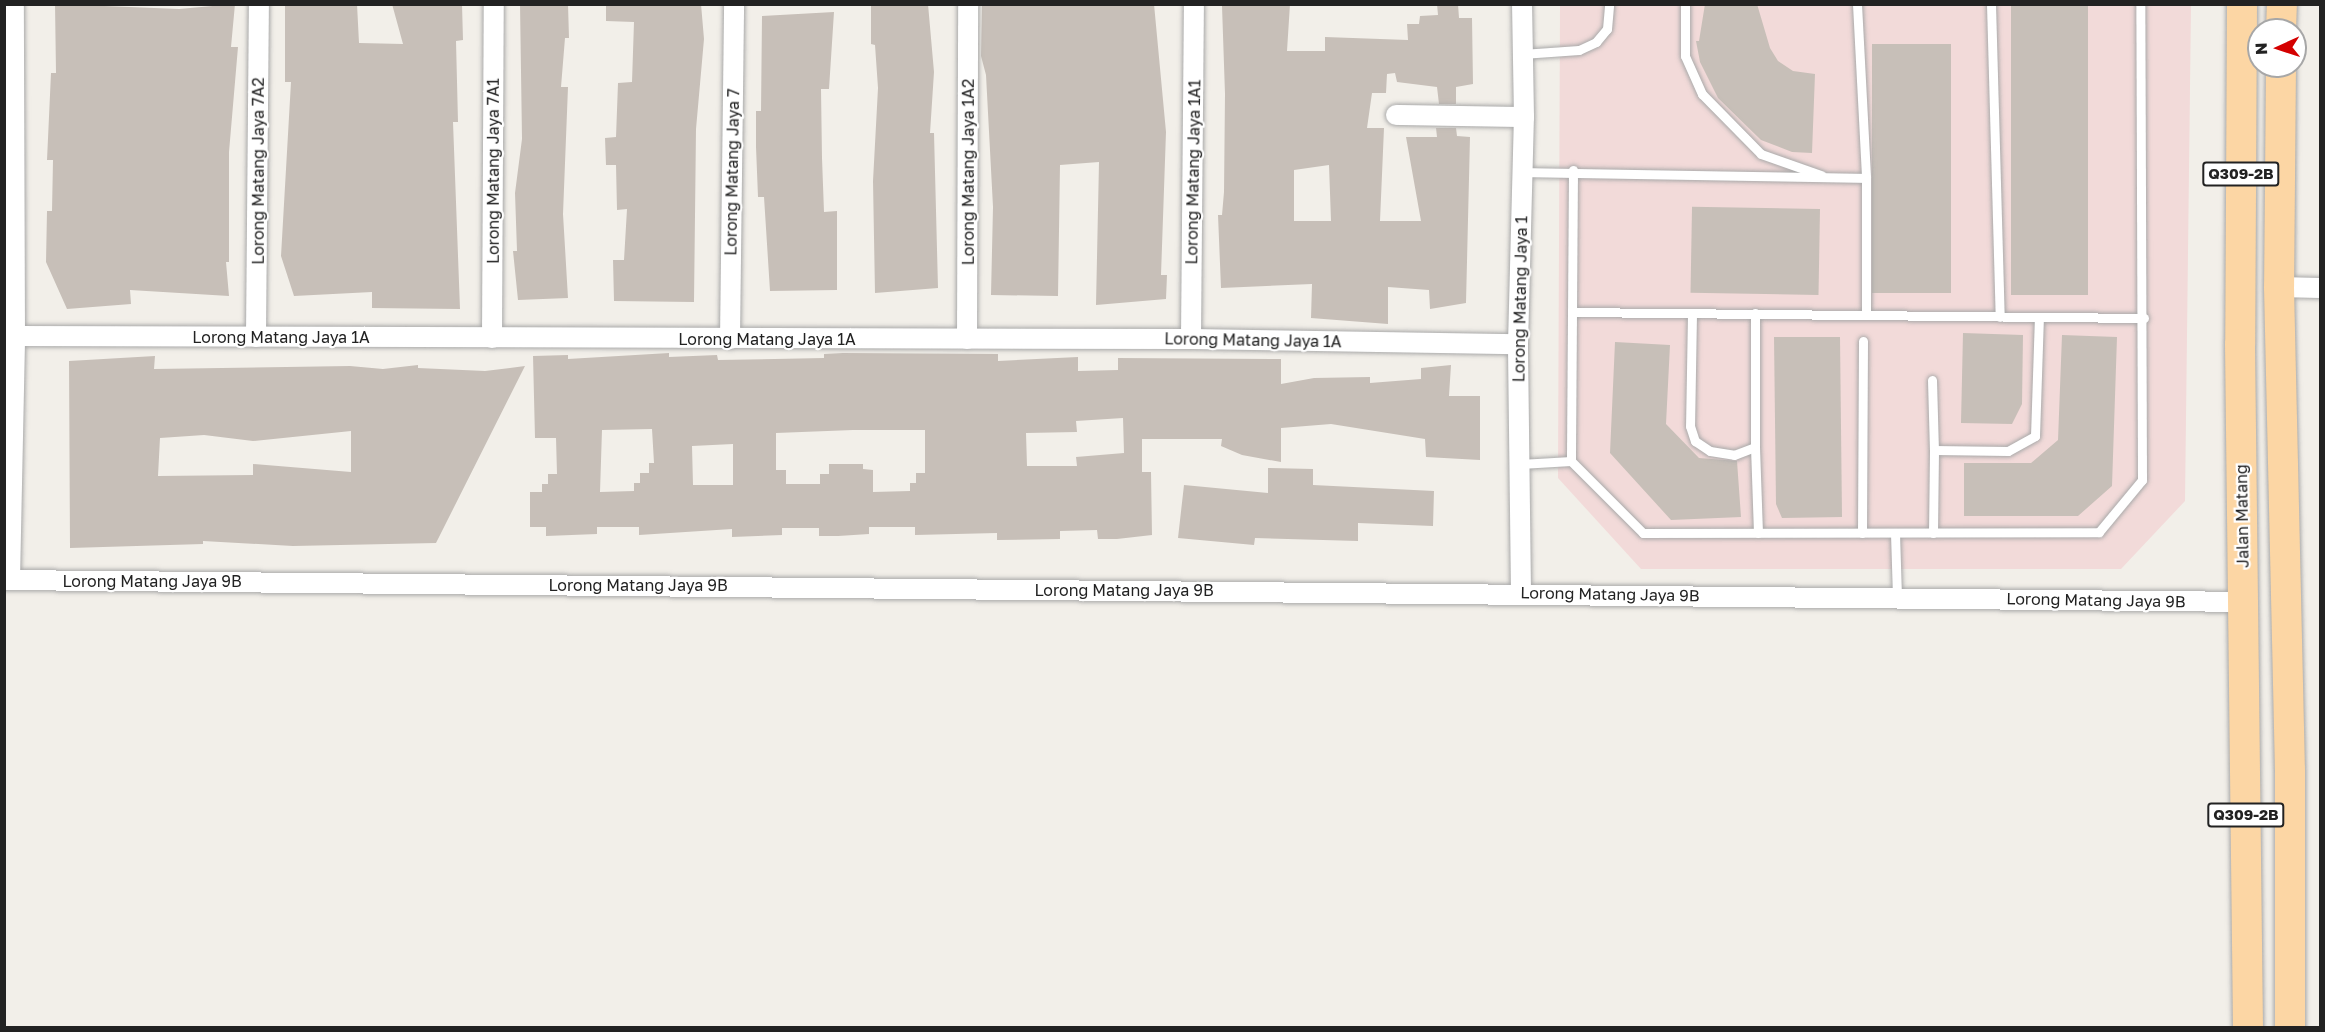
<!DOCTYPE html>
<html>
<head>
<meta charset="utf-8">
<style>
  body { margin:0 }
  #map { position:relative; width:2325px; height:1032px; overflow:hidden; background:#f2efe9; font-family:"Golos Text",sans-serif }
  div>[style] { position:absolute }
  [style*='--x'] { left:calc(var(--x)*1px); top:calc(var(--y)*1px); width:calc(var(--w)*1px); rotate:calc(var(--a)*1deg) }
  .commercial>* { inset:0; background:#f2dad9 }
  .building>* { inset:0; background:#c7bfb8; transform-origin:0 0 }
  .roads { filter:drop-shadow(0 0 2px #a9a9a9) drop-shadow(0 0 2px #a9a9a9) }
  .service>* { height:9px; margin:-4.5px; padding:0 4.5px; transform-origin:4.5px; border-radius:4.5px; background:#fff }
  .minor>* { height:20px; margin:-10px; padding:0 10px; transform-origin:10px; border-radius:10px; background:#fff }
  .primary>* { height:30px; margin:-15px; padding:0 15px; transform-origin:15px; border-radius:15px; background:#fcd6a4 }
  span { translate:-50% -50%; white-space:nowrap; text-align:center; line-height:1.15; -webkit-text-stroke:4.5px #fff; paint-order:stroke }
  .shield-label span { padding:2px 4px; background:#fff; border:2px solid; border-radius:4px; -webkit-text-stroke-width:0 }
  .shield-label { font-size:15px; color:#222; font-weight:700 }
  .street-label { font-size:16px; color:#222 }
  .frame { position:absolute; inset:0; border:6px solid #222; pointer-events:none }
  .north { position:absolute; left:2247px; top:18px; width:60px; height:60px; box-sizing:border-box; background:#fff; border:2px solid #a7a7a7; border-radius:50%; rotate:267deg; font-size:16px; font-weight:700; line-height:24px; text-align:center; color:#222 }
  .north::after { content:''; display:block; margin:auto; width:21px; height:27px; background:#d40000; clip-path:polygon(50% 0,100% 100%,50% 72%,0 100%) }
</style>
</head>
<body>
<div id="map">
  <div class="commercial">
    <div style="clip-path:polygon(1560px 5px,2191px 5px,2185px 501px,2121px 569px,1641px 569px,1558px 478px)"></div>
  </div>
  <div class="building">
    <div style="clip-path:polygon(55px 4px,179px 9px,235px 4px,231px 47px,238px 47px,229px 152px,229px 262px,226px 262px,229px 296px,130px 290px,131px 304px,67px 309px,46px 262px,47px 211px,52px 211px,53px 160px,47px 160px,51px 73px,56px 73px)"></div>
    <div style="clip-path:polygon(285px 4px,357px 4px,359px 43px,403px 44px,392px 4px,462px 4px,463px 40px,456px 41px,458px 122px,453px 122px,460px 309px,372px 308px,372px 292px,294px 296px,281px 256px,291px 82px,285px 82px)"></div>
    <div style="clip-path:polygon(520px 4px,568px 4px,569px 38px,565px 38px,561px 87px,568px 87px,563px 214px,568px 298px,518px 300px,513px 251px,517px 251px,515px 193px,522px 139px)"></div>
    <div style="clip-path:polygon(606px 4px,701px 4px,704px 39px,696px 129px,694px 302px,614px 301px,613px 260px,624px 260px,627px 209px,617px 210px,616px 165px,606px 165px,605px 138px,616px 137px,618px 83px,632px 82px,634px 22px,606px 21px)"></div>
    <div style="clip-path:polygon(871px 4px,928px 4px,934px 72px,930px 133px,934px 133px,938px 288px,875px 293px,873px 181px,878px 88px,875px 45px,871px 44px)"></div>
    <div style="clip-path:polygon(982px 4px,1154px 4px,1166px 132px,1161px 275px,1167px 275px,1166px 299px,1096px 305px,1099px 162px,1060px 165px,1058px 296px,991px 295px,993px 207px,986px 75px,981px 56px)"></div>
    <div style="clip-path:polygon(evenodd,1290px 4px,1287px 51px,1325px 51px,1325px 37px,1408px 40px,1407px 24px,1419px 24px,1420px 16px,1438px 15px,1437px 4px,1458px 4px,1459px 18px,1472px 18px,1473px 84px,1456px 87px,1456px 104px,1439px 104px,1437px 87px,1397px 82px,1395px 73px,1387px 74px,1386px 93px,1372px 93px,1367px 128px,1384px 128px,1380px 221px,1421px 221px,1406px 137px,1437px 137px,1436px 128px,1456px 128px,1457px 136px,1470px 137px,1466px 303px,1430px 309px,1429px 290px,1388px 287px,1388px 324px,1311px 318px,1312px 284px,1221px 288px,1218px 215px,1222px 215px,1224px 192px,1225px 94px,1222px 6px,1290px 4px,1329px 165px,1331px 221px,1294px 221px,1294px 170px,1329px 165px)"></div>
    <div style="clip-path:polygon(1705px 4px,1757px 4px,1770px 48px,1778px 61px,1793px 71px,1815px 74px,1812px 153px,1792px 152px,1761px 140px,1718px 98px,1700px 62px,1696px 41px,1699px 41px)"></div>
    <div style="left:2011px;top:4px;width:77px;height:291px"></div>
    <div style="clip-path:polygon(834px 12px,829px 89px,821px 89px,822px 158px,824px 212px,837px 211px,837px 290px,770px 291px,764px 197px,758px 197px,756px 147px,756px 111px,761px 111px,762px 16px)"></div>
    <div style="left:1872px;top:44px;width:79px;height:249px"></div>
    <div style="left:1820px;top:209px;width:86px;height:128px;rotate:91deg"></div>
    <div style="clip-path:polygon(1963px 333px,2023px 335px,2022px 404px,2012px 424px,1961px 423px)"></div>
    <div style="clip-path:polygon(2062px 335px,2117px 337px,2112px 486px,2078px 516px,1964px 516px,1964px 463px,2031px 463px,2058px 440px)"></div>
    <div style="clip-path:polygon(1774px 337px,1840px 337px,1842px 517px,1782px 518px,1776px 504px)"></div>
    <div style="clip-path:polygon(1615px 342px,1670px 345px,1666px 424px,1699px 458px,1737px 461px,1741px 517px,1671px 520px,1610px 453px)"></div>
    <div style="clip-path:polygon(evenodd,669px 353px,669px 357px,717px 355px,718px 360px,824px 358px,824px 354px,843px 353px,998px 354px,998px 361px,1078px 357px,1078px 371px,1118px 370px,1118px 358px,1281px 359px,1281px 384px,1314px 378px,1370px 377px,1370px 383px,1421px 379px,1421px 368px,1451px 365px,1449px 396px,1480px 396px,1480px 460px,1426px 457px,1425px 439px,1331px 424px,1281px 428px,1281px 462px,1242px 455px,1221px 446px,1222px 439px,1142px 439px,1142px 472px,1151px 472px,1152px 535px,1117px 539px,1098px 539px,1097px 530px,1060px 531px,1060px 539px,997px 540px,997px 533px,915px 535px,915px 527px,869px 527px,869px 534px,838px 536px,819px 536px,819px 528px,782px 528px,782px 535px,732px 537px,732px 529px,639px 535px,639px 527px,597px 527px,597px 534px,546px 536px,546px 527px,530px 527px,530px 492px,542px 492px,542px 484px,548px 484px,548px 474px,557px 474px,556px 438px,535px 438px,533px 356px,568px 355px,568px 359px,669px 353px,1123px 418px,1124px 453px,1076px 457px,1077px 466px,1027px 466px,1026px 433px,1077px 432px,1076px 421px,1123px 418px,669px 353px,652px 429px,654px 463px,649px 463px,649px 473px,640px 473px,640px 483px,634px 483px,634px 491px,600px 492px,602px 430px,652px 429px,669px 353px,853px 430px,925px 430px,925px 473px,916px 473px,916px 483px,910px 483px,910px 491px,873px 492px,873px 470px,863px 469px,863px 464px,829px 464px,829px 474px,820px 474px,820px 484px,786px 484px,786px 470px,776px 470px,776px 433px,853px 430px,669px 353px,733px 444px,733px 485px,693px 485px,692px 446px,733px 444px)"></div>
    <div style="clip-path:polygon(evenodd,155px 356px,154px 369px,350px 366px,383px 369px,418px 365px,418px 368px,485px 371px,525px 366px,436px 543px,293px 546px,203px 541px,203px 544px,70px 548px,69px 361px,155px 356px,351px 431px,351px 472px,253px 464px,253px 475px,158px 476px,160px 438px,204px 435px,253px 441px,351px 431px)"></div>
    <div style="clip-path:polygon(1268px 468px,1313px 469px,1313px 485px,1434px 491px,1433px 526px,1358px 523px,1358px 541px,1255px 538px,1254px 545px,1178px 538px,1184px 485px,1268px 493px)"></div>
  </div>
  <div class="roads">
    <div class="service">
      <div style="--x:1685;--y:4;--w:52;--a:90"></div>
      <div style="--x:1685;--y:56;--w:42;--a:65.9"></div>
      <div style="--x:1702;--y:94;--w:84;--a:45.5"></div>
      <div style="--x:1761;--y:154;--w:64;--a:19.3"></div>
      <div style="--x:1857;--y:4;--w:174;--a:87"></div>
      <div style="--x:1866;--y:178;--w:136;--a:90"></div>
      <div style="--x:1991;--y:4;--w:313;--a:88.4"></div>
      <div style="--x:1522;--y:54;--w:57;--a:-4"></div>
      <div style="--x:1579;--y:50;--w:19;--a:-25"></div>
      <div style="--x:1596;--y:42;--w:17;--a:-50"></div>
      <div style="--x:1607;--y:29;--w:25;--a:-85"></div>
      <div style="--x:1573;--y:170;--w:291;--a:90.4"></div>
      <div style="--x:1571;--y:461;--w:102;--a:45"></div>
      <div style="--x:1643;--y:533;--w:456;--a:-0.1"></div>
      <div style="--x:2099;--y:532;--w:67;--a:-50.4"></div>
      <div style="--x:2142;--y:480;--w:476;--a:-90.2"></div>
      <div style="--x:1522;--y:172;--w:344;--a:1"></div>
      <div style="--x:1572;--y:312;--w:572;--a:0.6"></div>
      <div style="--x:1692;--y:314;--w:112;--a:91"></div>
      <div style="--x:1690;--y:426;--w:16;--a:72"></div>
      <div style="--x:1695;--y:441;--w:18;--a:34"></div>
      <div style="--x:1710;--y:451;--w:24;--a:9"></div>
      <div style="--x:1734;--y:455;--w:22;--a:-21"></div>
      <div style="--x:1755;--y:447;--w:134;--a:-90"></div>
      <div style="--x:1932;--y:380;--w:70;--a:88.4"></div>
      <div style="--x:1934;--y:450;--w:74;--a:0.8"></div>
      <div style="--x:2008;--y:451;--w:31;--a:-29"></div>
      <div style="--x:2035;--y:436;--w:118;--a:-88.1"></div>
      <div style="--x:1755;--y:447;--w:86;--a:88"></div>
      <div style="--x:1520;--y:464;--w:51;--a:-3.4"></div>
      <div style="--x:1862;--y:533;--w:192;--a:-89.7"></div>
      <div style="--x:1895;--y:533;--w:65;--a:88.2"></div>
      <div style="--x:1933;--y:533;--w:83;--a:-89.3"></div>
    </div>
    <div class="minor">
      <div style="--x:1396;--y:115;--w:128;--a:0.9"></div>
      <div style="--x:2279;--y:287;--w:41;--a:1.4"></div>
      <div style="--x:15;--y:336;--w:1176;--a:0.15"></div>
      <div style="--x:1191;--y:339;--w:327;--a:0.9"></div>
      <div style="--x:256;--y:337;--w:333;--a:-89.5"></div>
      <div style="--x:492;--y:338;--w:334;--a:-89.7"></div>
      <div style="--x:730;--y:339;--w:335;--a:-89.3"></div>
      <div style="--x:967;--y:339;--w:335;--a:-89.8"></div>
      <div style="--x:1191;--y:339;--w:335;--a:-89.5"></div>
      <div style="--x:4;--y:580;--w:2239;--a:0.56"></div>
      <div style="--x:10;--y:580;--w:244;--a:-88.8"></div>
      <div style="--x:15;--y:336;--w:332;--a:-90.2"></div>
      <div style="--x:1521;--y:593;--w:249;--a:-90.7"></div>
      <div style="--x:1518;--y:344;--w:227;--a:-88.5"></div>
      <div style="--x:1524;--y:117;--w:113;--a:-91"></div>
    </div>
    <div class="primary">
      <div style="--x:2242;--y:4;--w:340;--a:90.3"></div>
      <div style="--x:2240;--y:344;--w:684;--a:89.33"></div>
      <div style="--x:2281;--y:30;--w:26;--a:-88"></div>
      <div style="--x:2281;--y:66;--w:221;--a:90.5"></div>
      <div style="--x:2279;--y:287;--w:483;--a:88.7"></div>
      <div style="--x:2290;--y:770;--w:258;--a:90"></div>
    </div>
  </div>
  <div class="shield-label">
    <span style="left:2241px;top:174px">Q309-2B</span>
    <span style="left:2246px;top:815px">Q309-2B</span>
  </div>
  <div class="street-label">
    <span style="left:258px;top:171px;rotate:-90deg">Lorong Matang Jaya 7A2</span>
    <span style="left:493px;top:171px;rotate:-90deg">Lorong Matang Jaya 7A1</span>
    <span style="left:732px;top:172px;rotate:-89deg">Lorong Matang Jaya 7</span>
    <span style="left:968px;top:172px;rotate:-90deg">Lorong Matang Jaya 1A2</span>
    <span style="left:1193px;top:172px;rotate:-89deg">Lorong Matang Jaya 1A1</span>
    <span style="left:1520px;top:299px;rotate:-89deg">Lorong Matang Jaya 1</span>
    <span style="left:281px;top:337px">Lorong Matang Jaya 1A</span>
    <span style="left:767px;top:339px">Lorong Matang Jaya 1A</span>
    <span style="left:1253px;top:340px;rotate:1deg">Lorong Matang Jaya 1A</span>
    <span style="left:2242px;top:516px;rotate:-91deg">Jalan Matang</span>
    <span style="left:152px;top:581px">Lorong Matang Jaya 9B</span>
    <span style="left:638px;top:585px">Lorong Matang Jaya 9B</span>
    <span style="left:1124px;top:590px">Lorong Matang Jaya 9B</span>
    <span style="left:1610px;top:594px;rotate:1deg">Lorong Matang Jaya 9B</span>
    <span style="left:2096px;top:600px;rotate:1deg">Lorong Matang Jaya 9B</span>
  </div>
  <div class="frame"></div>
  <div class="north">N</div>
</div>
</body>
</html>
